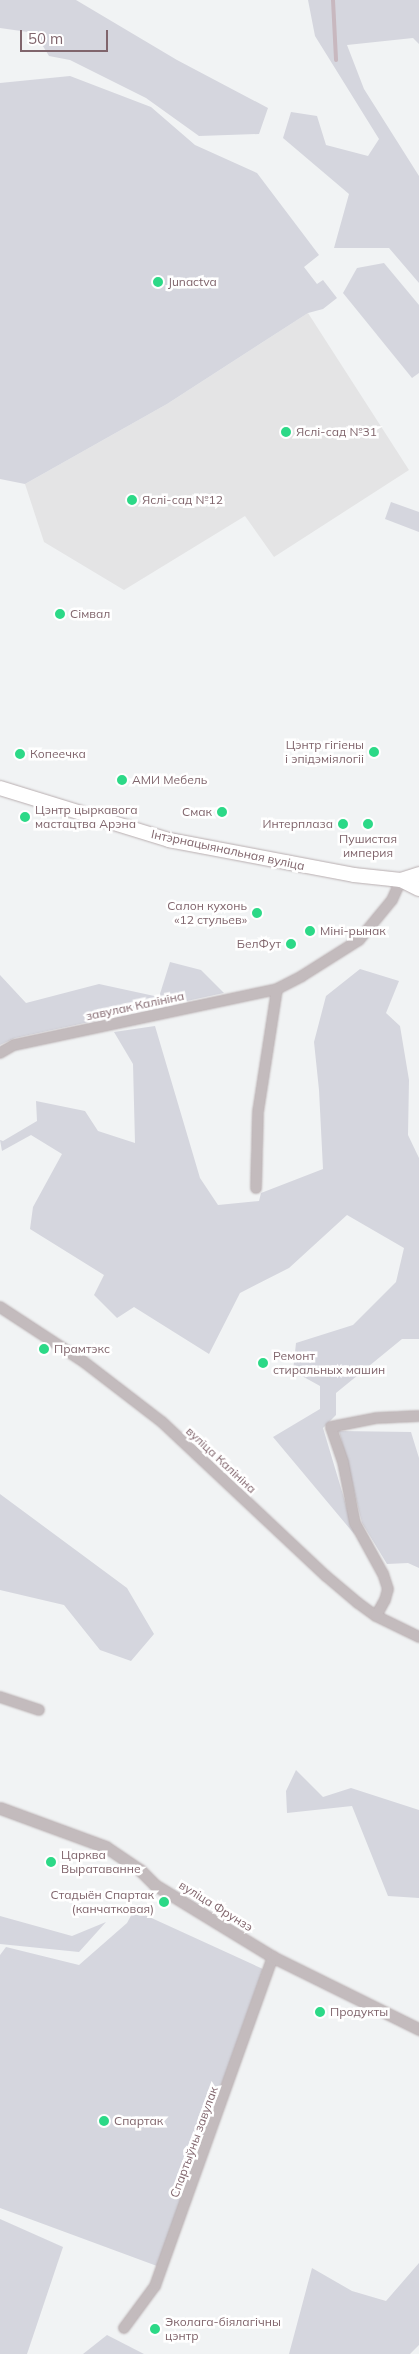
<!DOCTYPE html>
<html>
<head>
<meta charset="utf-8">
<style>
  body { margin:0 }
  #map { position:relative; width:419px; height:2354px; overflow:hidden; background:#f1f3f4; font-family:Mulish,sans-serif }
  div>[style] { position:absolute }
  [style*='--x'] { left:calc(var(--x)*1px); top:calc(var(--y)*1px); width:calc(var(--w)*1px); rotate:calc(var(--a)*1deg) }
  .built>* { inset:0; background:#e4e4e5 }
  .green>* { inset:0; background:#d5d6de }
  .stream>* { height:4px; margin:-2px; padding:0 2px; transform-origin:2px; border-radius:2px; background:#c8b8bf }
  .roads { filter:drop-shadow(0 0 1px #b8aeb0) drop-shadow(0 0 1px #b8aeb0) }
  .minor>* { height:10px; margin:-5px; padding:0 5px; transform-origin:5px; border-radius:5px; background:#c3bbbd }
  .tertiary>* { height:11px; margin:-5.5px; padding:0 5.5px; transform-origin:5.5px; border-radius:5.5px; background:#c3bbbd }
  .secondary>* { height:14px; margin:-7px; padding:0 7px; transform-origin:7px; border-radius:7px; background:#fff }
  .dots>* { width:14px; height:14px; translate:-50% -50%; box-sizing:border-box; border:2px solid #fff; border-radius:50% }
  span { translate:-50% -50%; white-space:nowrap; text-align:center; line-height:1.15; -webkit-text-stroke:5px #fff; paint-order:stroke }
  .poi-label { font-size:12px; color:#80656c }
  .left { translate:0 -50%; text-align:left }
  .right { translate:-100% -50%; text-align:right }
  .street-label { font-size:12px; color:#80656c }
  .scale { position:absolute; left:20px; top:30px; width:88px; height:22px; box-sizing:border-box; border:2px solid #80656c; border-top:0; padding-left:6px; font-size:15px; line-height:18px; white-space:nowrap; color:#80656c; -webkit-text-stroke:4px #fff; paint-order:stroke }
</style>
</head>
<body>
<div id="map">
  <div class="built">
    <div style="clip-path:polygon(308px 313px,409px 470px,274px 557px,245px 516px,124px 590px,44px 542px,25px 484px,167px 404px)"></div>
  </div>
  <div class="green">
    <div style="clip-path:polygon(0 0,76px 0,177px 60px,268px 108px,259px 134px,199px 136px,146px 98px,70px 60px,49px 56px,35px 33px,0 28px)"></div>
    <div style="clip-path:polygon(308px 0,419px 0,419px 44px,413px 38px,347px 45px,364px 89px,419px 176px,419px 283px,389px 248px,334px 248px,349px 194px,283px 138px,291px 112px,317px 116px,326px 145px,368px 156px,379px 139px,315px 36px)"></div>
    <div style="clip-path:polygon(70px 76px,151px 107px,195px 145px,257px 173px,319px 255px,304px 267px,317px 284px,323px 280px,337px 298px,323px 309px,308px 313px,167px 404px,25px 484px,0 479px,0 83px)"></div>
    <div style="clip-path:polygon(384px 263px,419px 305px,419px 373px,412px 378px,343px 293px,357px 268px)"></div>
    <div style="clip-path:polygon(391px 502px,419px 512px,419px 532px,385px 519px)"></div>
    <div style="clip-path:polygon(170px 962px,201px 970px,224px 993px,15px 1038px,0 1045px,0 975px,26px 1003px,99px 984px,159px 997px)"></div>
    <div style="clip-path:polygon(360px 969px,399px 981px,386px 1013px,400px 1026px,409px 1080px,408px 1135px,419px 1158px,419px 1339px,402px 1339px,336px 1393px,336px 1415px,323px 1428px,355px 1535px,273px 1437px,320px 1409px,320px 1386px,293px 1371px,296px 1343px,353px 1325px,396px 1282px,404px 1248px,347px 1215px,289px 1268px,240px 1293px,209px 1354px,134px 1307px,117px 1318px,94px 1295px,104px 1275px,30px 1229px,33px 1207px,62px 1154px,31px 1135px,2px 1151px,0 1140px,3px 1141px,37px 1121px,36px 1101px,85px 1111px,98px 1131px,135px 1143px,133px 1064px,114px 1032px,155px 1026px,200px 1178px,218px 1205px,259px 1201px,261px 1193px,323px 1169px,319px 1090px,314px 1042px,326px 996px)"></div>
    <div style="clip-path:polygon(339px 1431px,411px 1432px,419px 1458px,419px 1568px,408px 1563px,387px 1564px,362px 1523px)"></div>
    <div style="clip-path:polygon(0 1494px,127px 1588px,154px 1634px,131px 1661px,100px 1650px,64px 1605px,0 1590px)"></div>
    <div style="clip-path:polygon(296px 1770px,323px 1797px,351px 1788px,419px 1810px,419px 1898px,388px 1896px,352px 1806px,287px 1813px,286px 1791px)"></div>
    <div style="clip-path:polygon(134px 1910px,263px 1969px,157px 2266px,0 2208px,0 1955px,6px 1947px,79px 1965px,127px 1923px)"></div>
    <div style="clip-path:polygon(0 1916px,72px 1936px,106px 1922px,79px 1952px,0 1944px)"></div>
    <div style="clip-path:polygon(0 2219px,63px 2247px,27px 2354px,0 2354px)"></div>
    <div style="clip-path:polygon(419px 2263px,419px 2345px,410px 2354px,289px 2354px,312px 2268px,352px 2291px,386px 2301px)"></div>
    <div style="clip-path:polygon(107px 2335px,144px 2354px,83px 2354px)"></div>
  </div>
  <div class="stream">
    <div style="--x:333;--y:0;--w:60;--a:87.1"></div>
  </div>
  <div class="roads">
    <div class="minor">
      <div style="--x:0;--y:1053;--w:16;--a:-30"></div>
      <div style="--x:14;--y:1045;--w:269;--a:-12"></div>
      <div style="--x:277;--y:989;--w:28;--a:-27"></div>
      <div style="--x:302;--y:976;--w:67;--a:-32.3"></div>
      <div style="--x:359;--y:940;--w:52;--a:-50.5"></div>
      <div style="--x:392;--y:900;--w:22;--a:-66"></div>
      <div style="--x:256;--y:1188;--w:76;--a:-88.5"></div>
      <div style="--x:258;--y:1112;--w:124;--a:-81.2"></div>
      <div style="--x:0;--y:1307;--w:100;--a:33.2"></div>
      <div style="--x:84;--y:1362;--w:98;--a:37.6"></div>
      <div style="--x:162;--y:1422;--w:225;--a:43.2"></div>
      <div style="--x:326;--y:1576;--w:42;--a:40.2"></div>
      <div style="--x:358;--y:1603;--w:22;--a:36"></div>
      <div style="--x:376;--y:1616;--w:48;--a:26"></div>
      <div style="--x:376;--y:1616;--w:18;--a:-61"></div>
      <div style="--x:385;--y:1600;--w:11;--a:-75"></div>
      <div style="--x:388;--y:1589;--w:16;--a:-108"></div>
      <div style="--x:383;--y:1574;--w:58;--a:-118.8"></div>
      <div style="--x:355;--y:1523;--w:62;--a:-101.1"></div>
      <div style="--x:343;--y:1462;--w:37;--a:-109"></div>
      <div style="--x:331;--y:1427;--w:47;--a:-11.1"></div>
      <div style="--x:377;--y:1418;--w:42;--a:-2.7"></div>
      <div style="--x:0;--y:1697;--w:41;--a:18.4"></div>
      <div style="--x:124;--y:2328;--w:52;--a:-53.6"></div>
      <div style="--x:155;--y:2286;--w:350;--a:-70.3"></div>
    </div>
    <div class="tertiary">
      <div style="--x:0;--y:1808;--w:113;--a:20.2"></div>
      <div style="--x:106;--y:1847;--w:41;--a:34.1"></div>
      <div style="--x:140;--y:1870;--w:21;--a:45"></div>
      <div style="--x:155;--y:1885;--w:138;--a:31.4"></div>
      <div style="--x:273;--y:1957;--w:163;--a:26.3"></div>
    </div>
    <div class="secondary">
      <div style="--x:0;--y:788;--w:177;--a:17.1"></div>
      <div style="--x:169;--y:840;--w:188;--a:10.7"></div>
      <div style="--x:354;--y:875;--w:47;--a:6.1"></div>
      <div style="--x:401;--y:880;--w:20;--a:27"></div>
      <div style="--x:401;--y:880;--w:19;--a:-18"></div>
    </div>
  </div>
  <div class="dots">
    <div style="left:158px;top:282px;background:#2cd987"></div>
    <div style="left:286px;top:432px;background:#2cd987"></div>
    <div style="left:132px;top:500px;background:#2cd987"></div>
    <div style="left:60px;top:614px;background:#2cd987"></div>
    <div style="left:374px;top:752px;background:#2cd987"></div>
    <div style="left:20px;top:754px;background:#2cd987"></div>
    <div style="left:122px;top:780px;background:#2cd987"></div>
    <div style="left:222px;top:812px;background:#2cd987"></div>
    <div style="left:25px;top:817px;background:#2cd987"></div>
    <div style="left:343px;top:824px;background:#2cd987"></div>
    <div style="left:368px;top:824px;background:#2cd987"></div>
    <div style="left:257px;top:913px;background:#2cd987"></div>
    <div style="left:310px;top:931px;background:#2cd987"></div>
    <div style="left:291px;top:944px;background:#2cd987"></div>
    <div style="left:44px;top:1349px;background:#2cd987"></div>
    <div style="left:263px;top:1363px;background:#2cd987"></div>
    <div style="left:51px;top:1862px;background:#2cd987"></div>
    <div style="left:164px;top:1902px;background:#2cd987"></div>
    <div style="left:320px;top:2012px;background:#2cd987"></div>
    <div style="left:104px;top:2121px;background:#2cd987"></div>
    <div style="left:155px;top:2329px;background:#2cd987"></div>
  </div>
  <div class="poi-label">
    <span class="left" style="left:168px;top:282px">Junactva</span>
    <span class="left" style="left:296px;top:432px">Яслі-сад №31</span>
    <span class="left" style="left:142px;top:500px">Яслі-сад №12</span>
    <span class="left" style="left:70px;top:614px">Сімвал</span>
    <span class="right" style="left:364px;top:752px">Цэнтр гігіены<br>і эпідэміялогіі</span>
    <span class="left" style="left:30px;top:754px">Копеечка</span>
    <span class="left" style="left:132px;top:780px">АМИ Мебель</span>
    <span class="left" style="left:35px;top:817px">Цэнтр цыркавога<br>мастацтва Арэна</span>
    <span class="right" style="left:212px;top:812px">Смак</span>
    <span class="right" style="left:333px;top:824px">Интерплаза</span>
    <span style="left:368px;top:846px">Пушистая<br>империя</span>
    <span class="right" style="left:247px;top:913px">Салон кухонь<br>«12 стульев»</span>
    <span class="left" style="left:320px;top:931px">Міні-рынак</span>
    <span class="right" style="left:281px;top:944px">БелФут</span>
    <span class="left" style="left:54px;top:1349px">Прамтэкс</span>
    <span class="left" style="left:273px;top:1363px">Ремонт<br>стиральных машин</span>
    <span class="left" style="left:61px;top:1862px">Царква<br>Выратаванне</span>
    <span class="right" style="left:154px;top:1902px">Стадыён Спартак<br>(канчатковая)</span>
    <span class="left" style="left:330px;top:2012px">Продукты</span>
    <span class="left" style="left:114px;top:2121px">Спартак</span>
    <span class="left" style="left:165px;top:2329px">Эколага-біялагічны<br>цэнтр</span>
  </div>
  <div class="street-label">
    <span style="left:228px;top:850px;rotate:12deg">Інтэрнацыянальная вуліца</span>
    <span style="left:135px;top:1006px;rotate:-12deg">завулак Калініна</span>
    <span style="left:221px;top:1460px;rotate:43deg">вуліца Калініна</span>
    <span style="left:216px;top:1906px;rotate:32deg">вуліца Фрунзэ</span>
    <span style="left:194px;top:2142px;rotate:-70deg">Спартыўны завулак</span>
  </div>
  <div class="scale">50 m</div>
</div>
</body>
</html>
